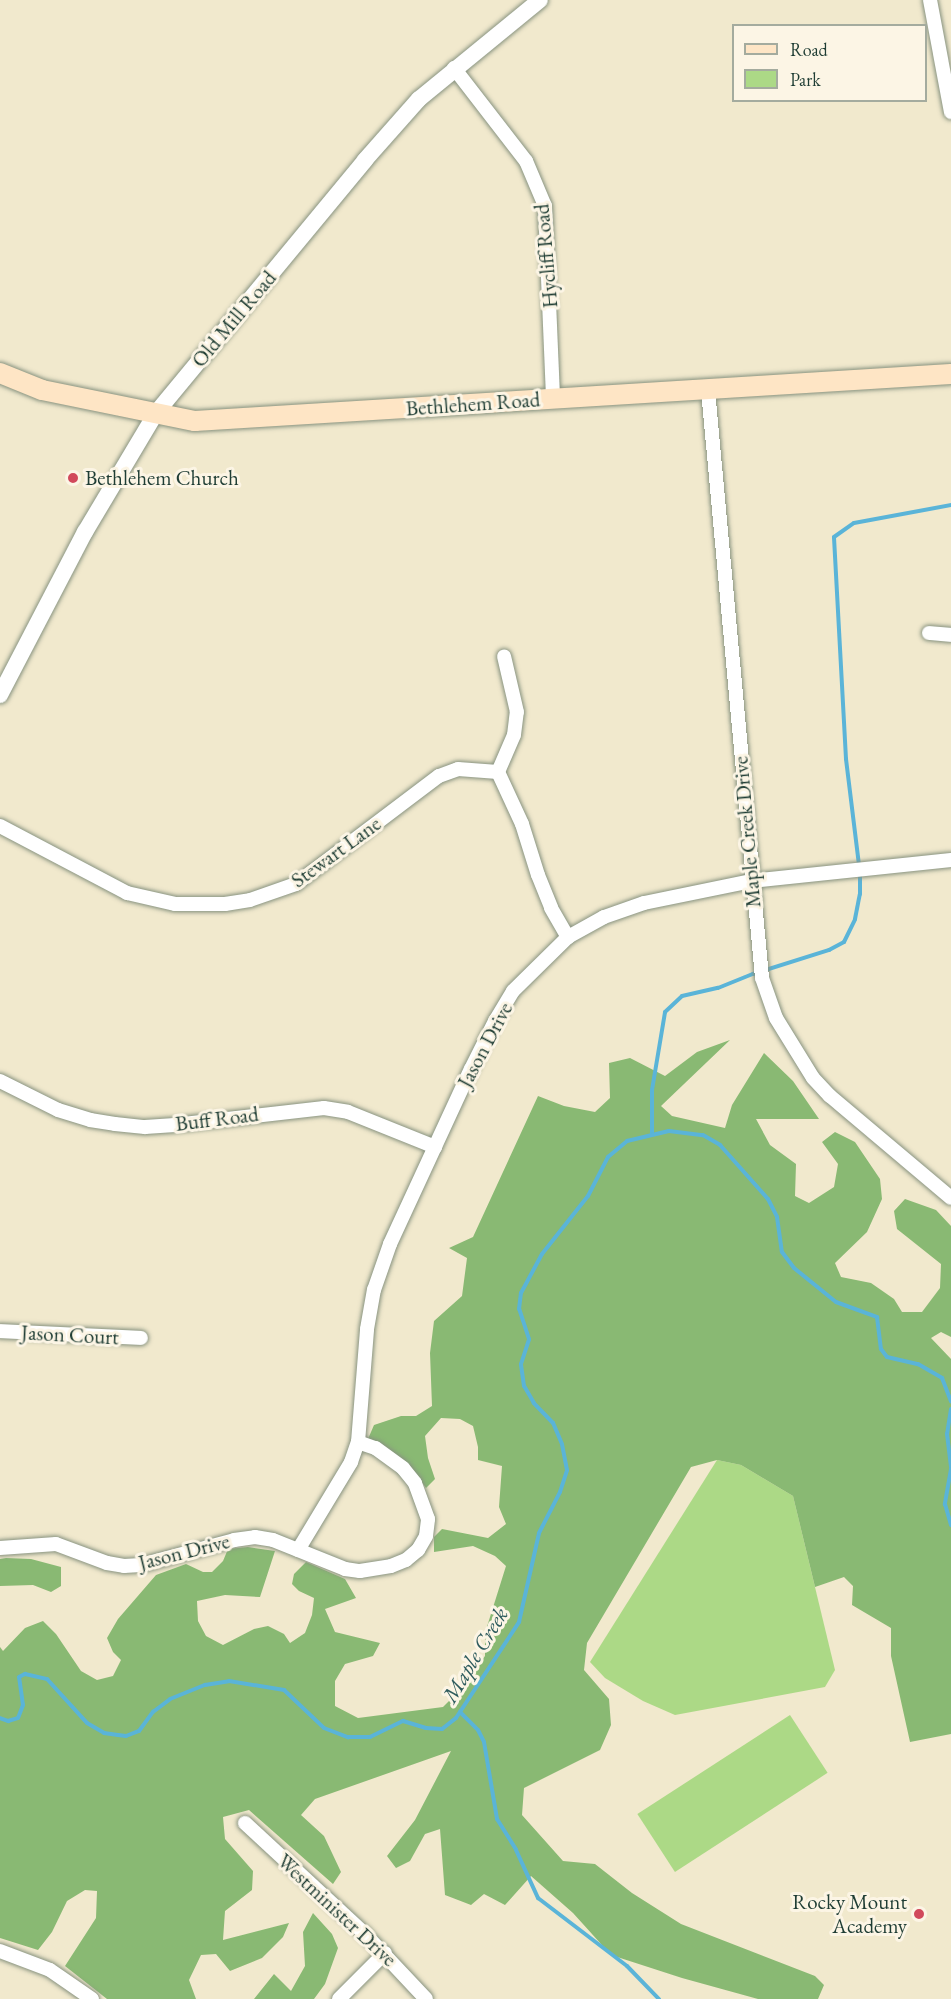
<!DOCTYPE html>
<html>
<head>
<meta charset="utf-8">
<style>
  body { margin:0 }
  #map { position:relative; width:951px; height:1999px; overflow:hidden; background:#f1e9cd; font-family:"EB Garamond",serif }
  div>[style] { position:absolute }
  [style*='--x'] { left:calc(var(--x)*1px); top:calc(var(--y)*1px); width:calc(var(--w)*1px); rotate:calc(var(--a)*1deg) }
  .green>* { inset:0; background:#acd986; transform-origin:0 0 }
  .forest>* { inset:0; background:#89b973 }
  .stream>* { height:4px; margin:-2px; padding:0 2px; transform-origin:2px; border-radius:2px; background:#5ab4d8 }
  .roads { filter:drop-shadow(0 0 2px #889380) drop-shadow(0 0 2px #889380) }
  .minor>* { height:14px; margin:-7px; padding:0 7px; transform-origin:7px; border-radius:7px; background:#fff }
  .tertiary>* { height:16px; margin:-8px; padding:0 8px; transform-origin:8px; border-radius:8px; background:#fff }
  .secondary>* { height:20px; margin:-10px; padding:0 10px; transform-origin:10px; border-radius:10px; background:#fee5c5 }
  .dots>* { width:16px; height:16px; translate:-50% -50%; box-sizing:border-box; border:3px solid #fcf5e5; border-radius:50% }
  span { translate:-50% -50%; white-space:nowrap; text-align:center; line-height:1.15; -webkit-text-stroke:6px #fcf5e5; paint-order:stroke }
  .street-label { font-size:21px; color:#1f3d34 }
  .poi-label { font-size:21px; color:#1f3d34 }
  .left { translate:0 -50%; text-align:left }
  .right { translate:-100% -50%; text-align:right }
  .water-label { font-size:22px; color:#2e5b5d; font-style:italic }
  .legend { position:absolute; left:732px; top:24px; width:195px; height:78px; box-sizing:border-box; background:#fcf5e5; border:2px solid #a4ab9e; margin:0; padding:8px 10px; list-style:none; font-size:18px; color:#1f3d34 }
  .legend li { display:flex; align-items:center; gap:12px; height:30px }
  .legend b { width:30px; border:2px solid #a4ab9e }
</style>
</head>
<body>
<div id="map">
  <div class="green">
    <div style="clip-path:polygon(717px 1460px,741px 1465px,793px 1496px,835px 1670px,825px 1687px,675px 1715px,643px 1701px,605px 1678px,590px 1662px)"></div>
    <div style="left:790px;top:1715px;width:69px;height:182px;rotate:57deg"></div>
  </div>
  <div class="forest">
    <div style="clip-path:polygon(730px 1040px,661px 1106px,672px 1116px,725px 1128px,732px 1105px,764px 1053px,793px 1081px,819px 1119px,756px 1119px,770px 1145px,796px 1164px,795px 1196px,809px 1203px,834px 1187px,838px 1164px,822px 1142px,835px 1132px,855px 1142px,880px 1179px,882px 1199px,867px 1232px,835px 1263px,841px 1277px,871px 1283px,894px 1299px,902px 1312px,922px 1312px,940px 1288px,941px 1264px,897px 1229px,894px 1211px,905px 1199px,936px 1210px,951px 1226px,951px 1337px,941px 1332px,931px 1338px,951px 1359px,951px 1734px,910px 1742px,891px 1656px,891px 1628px,852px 1605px,853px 1586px,844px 1577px,815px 1587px,793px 1496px,741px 1465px,717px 1460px,691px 1467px,587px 1643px,584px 1670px,609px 1699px,611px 1725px,600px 1750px,524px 1788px,522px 1815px,563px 1861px,595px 1864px,632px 1893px,681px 1924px,815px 1976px,824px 1985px,818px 1999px,758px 1999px,682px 1978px,611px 1955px,573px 1913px,531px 1876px,505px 1905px,484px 1894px,471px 1905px,445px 1895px,440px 1829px,425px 1834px,410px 1861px,396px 1868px,387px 1856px,415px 1820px,451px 1751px,315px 1799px,301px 1815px,324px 1836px,341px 1872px,333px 1884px,249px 1810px,223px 1817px,225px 1839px,253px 1871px,252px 1890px,225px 1911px,223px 1940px,289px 1923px,283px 1937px,262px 1958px,230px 1971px,216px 1954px,201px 1955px,189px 1980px,196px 1999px,107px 1999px,65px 1966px,96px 1918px,97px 1891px,85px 1890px,67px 1901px,52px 1932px,38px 1950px,0 1938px,0 1647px,3px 1651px,25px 1628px,43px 1621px,56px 1634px,81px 1671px,97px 1680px,113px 1676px,121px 1660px,113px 1652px,107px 1638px,118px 1619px,156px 1575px,186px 1564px,203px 1572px,212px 1572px,223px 1561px,228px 1549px,248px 1547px,275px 1551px,260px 1597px,225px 1595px,197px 1601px,198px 1621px,206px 1636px,223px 1645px,254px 1629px,268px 1626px,284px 1634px,290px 1643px,305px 1633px,312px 1615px,314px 1598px,299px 1591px,292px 1584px,294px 1574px,306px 1562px,345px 1579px,356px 1598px,325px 1609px,335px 1632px,380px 1643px,373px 1656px,345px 1664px,335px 1681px,335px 1706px,358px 1718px,443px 1707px,459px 1691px,485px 1656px,485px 1633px,506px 1566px,495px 1556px,473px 1546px,434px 1552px,434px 1537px,442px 1529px,488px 1538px,506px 1524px,499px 1507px,502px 1466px,478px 1460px,478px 1447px,473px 1426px,460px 1419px,441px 1418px,425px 1436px,428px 1458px,435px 1479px,426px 1488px,409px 1464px,368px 1439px,374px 1425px,401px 1416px,416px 1416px,432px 1406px,430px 1353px,434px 1321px,462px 1296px,467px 1258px,449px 1248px,473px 1237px,538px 1096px,564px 1106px,595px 1112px,610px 1098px,609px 1063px,630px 1058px,665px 1076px,697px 1052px)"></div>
    <div style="clip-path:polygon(6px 1558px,31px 1559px,61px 1567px,61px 1586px,51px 1592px,33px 1585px,0 1586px,0 1559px)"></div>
    <div style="clip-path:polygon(313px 1913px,332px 1934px,338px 1948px,325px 1984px,314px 1999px,254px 1999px,274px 1974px,291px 1991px,305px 1966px,303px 1932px)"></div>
  </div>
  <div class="stream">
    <div style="--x:859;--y:865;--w:107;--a:-97"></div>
    <div style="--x:846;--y:759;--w:222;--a:-93.1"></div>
    <div style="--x:834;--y:537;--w:24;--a:-35"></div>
    <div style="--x:854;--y:523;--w:99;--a:-10.5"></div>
    <div style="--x:652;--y:1135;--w:45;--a:-90"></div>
    <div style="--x:652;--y:1090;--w:79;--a:-80.5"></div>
    <div style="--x:665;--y:1012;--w:23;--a:-43"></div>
    <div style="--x:682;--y:996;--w:37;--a:-13"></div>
    <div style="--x:718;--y:988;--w:38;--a:-22"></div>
    <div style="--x:753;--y:974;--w:80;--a:-17.5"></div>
    <div style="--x:829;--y:950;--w:17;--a:-28"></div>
    <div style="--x:844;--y:942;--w:25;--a:-64"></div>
    <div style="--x:855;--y:919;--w:25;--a:-79"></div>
    <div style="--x:860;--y:894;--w:21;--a:-90"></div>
    <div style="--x:951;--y:1409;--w:25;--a:99"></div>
    <div style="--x:947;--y:1434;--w:35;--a:83"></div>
    <div style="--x:951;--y:1469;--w:36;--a:100"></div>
    <div style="--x:945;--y:1504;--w:22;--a:74"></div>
    <div style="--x:460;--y:1712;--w:25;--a:45"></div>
    <div style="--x:478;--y:1730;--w:13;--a:63"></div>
    <div style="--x:484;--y:1742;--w:78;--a:80.4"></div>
    <div style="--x:497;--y:1819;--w:36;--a:58"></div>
    <div style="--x:516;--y:1850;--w:53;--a:65.4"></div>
    <div style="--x:538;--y:1898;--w:112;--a:37.4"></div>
    <div style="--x:627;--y:1966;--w:46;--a:45.9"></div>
    <div style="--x:0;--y:1718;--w:9;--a:21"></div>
    <div style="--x:8;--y:1721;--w:10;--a:-17"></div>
    <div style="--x:18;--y:1718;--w:14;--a:-69"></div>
    <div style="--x:23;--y:1705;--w:28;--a:-98"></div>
    <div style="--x:19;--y:1677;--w:7;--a:-27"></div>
    <div style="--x:25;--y:1674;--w:23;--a:13"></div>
    <div style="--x:47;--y:1679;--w:59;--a:47.7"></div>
    <div style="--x:87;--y:1723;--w:20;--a:30"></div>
    <div style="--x:104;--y:1733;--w:14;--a:8"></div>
    <div style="--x:118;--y:1735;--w:8;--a:7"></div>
    <div style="--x:126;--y:1736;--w:14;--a:-21"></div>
    <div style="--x:139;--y:1731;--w:24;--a:-54"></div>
    <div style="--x:153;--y:1712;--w:21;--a:-37"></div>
    <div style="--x:170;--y:1699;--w:38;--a:-22"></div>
    <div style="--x:205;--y:1685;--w:24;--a:-9"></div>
    <div style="--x:229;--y:1681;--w:56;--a:9.3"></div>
    <div style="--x:284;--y:1690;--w:55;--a:43.5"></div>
    <div style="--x:324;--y:1728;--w:26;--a:21"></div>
    <div style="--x:348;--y:1737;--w:22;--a:0"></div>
    <div style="--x:370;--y:1737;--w:37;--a:-26"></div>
    <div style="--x:403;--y:1721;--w:24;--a:17"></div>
    <div style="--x:426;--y:1728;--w:16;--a:4"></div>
    <div style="--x:442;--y:1729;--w:18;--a:-38"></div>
    <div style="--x:456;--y:1718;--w:115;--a:-56.7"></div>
    <div style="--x:519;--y:1622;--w:91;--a:-77.3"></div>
    <div style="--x:539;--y:1533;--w:46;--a:-62.9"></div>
    <div style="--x:560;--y:1492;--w:23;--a:-72"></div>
    <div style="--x:567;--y:1470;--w:26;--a:-101"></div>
    <div style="--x:562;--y:1444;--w:23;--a:-113"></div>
    <div style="--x:553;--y:1423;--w:28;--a:-134"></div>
    <div style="--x:534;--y:1403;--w:20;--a:-120"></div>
    <div style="--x:524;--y:1386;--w:22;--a:-98"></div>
    <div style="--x:521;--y:1364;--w:26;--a:-72"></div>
    <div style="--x:529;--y:1339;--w:32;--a:-108"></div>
    <div style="--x:519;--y:1309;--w:16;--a:-83"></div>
    <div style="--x:521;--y:1293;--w:44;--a:-61.7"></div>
    <div style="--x:542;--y:1254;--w:74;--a:-51.6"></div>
    <div style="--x:588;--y:1196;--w:44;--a:-62.9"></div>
    <div style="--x:608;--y:1157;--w:25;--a:-40"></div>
    <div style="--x:627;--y:1141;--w:43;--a:-13.4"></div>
    <div style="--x:669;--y:1131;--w:34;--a:7"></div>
    <div style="--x:703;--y:1135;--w:20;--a:30"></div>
    <div style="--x:720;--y:1145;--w:72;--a:48.4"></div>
    <div style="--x:768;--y:1199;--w:20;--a:63"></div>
    <div style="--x:777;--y:1217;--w:35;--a:82"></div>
    <div style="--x:782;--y:1252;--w:20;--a:53"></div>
    <div style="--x:794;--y:1268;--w:54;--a:39"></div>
    <div style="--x:836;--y:1302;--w:44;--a:20.1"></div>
    <div style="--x:877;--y:1317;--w:32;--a:83"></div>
    <div style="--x:881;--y:1349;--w:10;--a:53"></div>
    <div style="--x:887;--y:1357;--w:32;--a:13"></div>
    <div style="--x:918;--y:1364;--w:28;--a:30"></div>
    <div style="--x:942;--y:1378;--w:25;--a:69"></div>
  </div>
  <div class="roads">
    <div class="minor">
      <div style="--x:930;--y:0;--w:114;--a:79.4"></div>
      <div style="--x:454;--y:68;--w:118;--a:52.3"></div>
      <div style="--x:526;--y:161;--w:49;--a:67.1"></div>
      <div style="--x:545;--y:206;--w:193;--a:87.6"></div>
      <div style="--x:708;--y:390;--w:590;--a:84.75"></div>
      <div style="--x:762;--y:978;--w:42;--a:70.7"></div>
      <div style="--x:776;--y:1018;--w:70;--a:58.3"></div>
      <div style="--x:813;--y:1078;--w:25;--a:47"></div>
      <div style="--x:830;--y:1096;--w:158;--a:40.1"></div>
      <div style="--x:929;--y:633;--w:22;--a:5"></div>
      <div style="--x:498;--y:772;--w:40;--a:-66.6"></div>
      <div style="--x:514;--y:735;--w:23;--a:-83"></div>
      <div style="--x:517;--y:712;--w:57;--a:-103.1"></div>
      <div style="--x:0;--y:826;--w:144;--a:27.8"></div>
      <div style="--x:127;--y:893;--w:49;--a:12.9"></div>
      <div style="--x:175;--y:904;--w:50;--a:0"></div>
      <div style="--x:225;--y:904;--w:25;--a:-9"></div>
      <div style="--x:250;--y:900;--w:49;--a:-19.2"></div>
      <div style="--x:296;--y:884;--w:179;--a:-37.1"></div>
      <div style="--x:439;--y:776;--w:20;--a:-20"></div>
      <div style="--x:458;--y:769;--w:40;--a:4.3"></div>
      <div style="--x:498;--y:772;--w:57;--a:65.2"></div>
      <div style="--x:522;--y:824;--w:53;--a:72.6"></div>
      <div style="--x:538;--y:875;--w:35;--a:68"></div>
      <div style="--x:551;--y:908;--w:34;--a:60"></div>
      <div style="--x:0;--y:1081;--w:65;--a:26.6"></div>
      <div style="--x:58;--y:1110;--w:34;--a:17"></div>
      <div style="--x:90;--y:1120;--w:25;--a:9"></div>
      <div style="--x:115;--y:1124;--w:30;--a:6"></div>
      <div style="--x:145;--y:1127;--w:30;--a:-4"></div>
      <div style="--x:175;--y:1125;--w:150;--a:-6.5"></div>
      <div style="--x:324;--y:1108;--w:24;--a:9"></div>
      <div style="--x:348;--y:1112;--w:94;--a:21.9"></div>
      <div style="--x:0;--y:1331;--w:141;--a:2.8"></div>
      <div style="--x:0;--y:1548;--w:56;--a:-4.1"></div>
      <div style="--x:56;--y:1544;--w:54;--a:20.4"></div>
      <div style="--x:107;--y:1563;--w:17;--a:10"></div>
      <div style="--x:124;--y:1566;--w:17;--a:-3"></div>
      <div style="--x:141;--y:1565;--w:96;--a:-15"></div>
      <div style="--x:234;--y:1540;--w:21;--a:-8"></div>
      <div style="--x:255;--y:1537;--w:18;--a:9"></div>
      <div style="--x:273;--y:1540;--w:78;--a:21.9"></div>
      <div style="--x:345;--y:1569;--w:15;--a:8"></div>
      <div style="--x:360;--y:1571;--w:31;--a:-9"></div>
      <div style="--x:391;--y:1566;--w:16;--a:-22"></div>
      <div style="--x:406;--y:1560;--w:16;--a:-40"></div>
      <div style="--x:418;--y:1550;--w:16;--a:-60"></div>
      <div style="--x:426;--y:1536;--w:17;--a:-83"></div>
      <div style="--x:428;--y:1519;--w:38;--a:-110"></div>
      <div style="--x:415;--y:1483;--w:19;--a:-129"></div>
      <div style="--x:403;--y:1468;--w:34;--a:-144"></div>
      <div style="--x:375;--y:1448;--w:18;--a:-161"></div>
      <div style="--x:298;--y:1550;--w:103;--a:-58.9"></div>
      <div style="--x:351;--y:1462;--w:21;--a:-71"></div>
      <div style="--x:358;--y:1442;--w:113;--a:-85.4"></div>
      <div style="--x:367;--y:1329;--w:40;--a:-80"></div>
      <div style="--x:374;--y:1290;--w:49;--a:-70.8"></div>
      <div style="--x:390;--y:1244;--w:193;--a:-65.2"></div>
      <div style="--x:471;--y:1069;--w:54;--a:-63.4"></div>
      <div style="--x:495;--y:1021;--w:35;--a:-59"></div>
      <div style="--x:513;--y:991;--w:77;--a:-44.5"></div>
      <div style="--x:568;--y:937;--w:41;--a:-29.1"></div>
      <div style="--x:604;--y:917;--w:42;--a:-19.3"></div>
      <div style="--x:644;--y:903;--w:109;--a:-11.6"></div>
      <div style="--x:751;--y:881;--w:201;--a:-6"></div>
      <div style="--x:245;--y:1823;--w:163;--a:42.8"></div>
      <div style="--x:365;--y:1934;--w:89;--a:46.8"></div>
      <div style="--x:0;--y:1951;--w:53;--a:20.8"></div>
      <div style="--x:50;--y:1970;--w:51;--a:34.6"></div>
      <div style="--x:339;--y:1999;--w:65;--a:-45"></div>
    </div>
    <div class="tertiary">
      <div style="--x:0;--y:695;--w:184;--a:-62.5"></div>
      <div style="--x:85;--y:532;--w:139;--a:-59.2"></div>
      <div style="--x:156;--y:413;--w:328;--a:-50.4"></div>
      <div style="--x:365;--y:160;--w:81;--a:-48.5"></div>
      <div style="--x:419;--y:99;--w:156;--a:-39.3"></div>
    </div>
    <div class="secondary">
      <div style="--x:0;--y:373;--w:45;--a:22"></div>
      <div style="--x:42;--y:390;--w:156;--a:11.5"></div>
      <div style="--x:195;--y:421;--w:757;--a:-3.56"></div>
    </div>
  </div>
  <div class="dots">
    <div style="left:73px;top:478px;background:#d1495b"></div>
    <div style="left:919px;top:1914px;background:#d1495b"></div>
  </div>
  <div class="street-label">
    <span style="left:546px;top:256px;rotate:-95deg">Hycliff Road</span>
    <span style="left:234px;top:319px;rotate:-50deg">Old Mill Road</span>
    <span style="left:473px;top:404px;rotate:-4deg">Bethlehem Road</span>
    <span style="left:747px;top:832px;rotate:-95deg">Maple Creek Drive</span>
    <span style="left:336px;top:852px;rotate:-36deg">Stewart Lane</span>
    <span style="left:485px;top:1045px;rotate:-62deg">Jason Drive</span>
    <span style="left:217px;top:1119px;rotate:-7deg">Buff Road</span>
    <span style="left:70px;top:1335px;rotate:3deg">Jason Court</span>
    <span style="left:184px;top:1552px;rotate:-14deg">Jason Drive</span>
    <span style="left:337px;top:1910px;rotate:43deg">Westminister Drive</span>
  </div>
  <div class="poi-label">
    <span class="left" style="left:85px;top:478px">Bethlehem Church</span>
    <span class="right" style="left:907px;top:1914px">Rocky Mount<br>Academy</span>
  </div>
  <div class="water-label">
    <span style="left:475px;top:1655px;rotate:-59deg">Maple Creek</span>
  </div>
  <ul class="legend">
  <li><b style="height:8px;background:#fee5c5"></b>Road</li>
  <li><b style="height:16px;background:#acd986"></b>Park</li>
  </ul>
</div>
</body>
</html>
